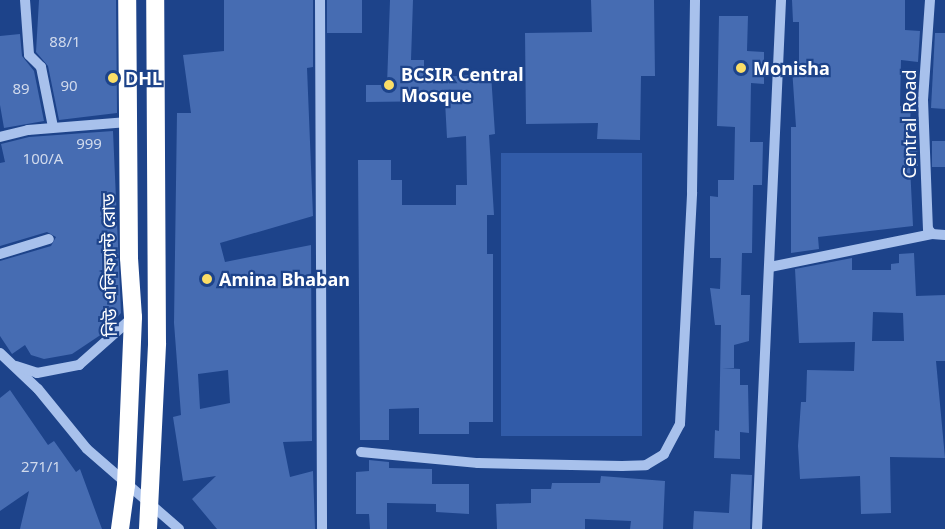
<!DOCTYPE html>
<html>
<head>
<meta charset="utf-8">
<style>
  body { margin:0 }
  #map { position:relative; width:945px; height:529px; overflow:hidden; background:#1d438a; font-family:"Noto Sans","Noto Sans Bengali",sans-serif }
  div>[style] { position:absolute }
  [style*='--x'] { left:calc(var(--x)*1px); top:calc(var(--y)*1px); width:calc(var(--w)*1px); rotate:calc(var(--a)*1deg) }
  .green>* { inset:0; background:#315ba8; transform-origin:0 0 }
  .building>* { inset:0; background:#466cb2; transform-origin:0 0 }
  .minor>* { height:10px; margin:-5px; padding:0 5px; transform-origin:5px; border-radius:5px; background:#a8c1ec }
  .highway>* { height:18px; margin:-9px; padding:0 9px; transform-origin:9px; border-radius:9px; background:#fff }
  .dots>* { width:16px; height:16px; translate:-50% -50%; box-sizing:border-box; border:3px solid #1d438a; border-radius:50% }
  span { translate:-50% -50%; white-space:nowrap; text-align:center; line-height:1.15; -webkit-text-stroke:4.5px #1d438a; paint-order:stroke }
  .number-label { font-size:15px; color:#d1daec }
  .number-label span { -webkit-text-stroke-width:0 }
  .poi-label { font-size:18px; color:#fff; font-weight:700 }
  .left { translate:0 -50%; text-align:left }
  .street-label { font-size:18px; color:#fff }
</style>
</head>
<body>
<div id="map">
  <div class="green">
    <div style="left:501px;top:153px;width:141px;height:283px"></div>
  </div>
  <div class="building">
    <div style="clip-path:polygon(39px 0,116px 0,117px 113px,59px 120px,48px 66px,36px 52px)"></div>
    <div style="clip-path:polygon(evenodd,224px 0,313px 0,313px 67px,307px 68px,313px 216px,220px 243px,225px 262px,311px 245px,312px 441px,283px 442px,290px 477px,313px 471px,315px 529px,217px 529px,192px 499px,216px 476px,183px 481px,173px 417px,181px 415px,174px 323px,177px 113px,191px 113px,183px 55px,224px 51px,224px 0,228px 370px,230px 403px,200px 409px,198px 374px,228px 370px)"></div>
    <div style="left:327px;top:0;width:35px;height:33px"></div>
    <div style="clip-path:polygon(390px 0,413px 0,411px 60px,424px 60px,424px 78px,491px 74px,495px 134px,489px 135px,494px 215px,487px 215px,487px 254px,493px 254px,493px 422px,469px 422px,469px 434px,419px 434px,419px 408px,389px 409px,389px 440px,360px 440px,358px 160px,391px 160px,391px 180px,402px 180px,402px 205px,456px 205px,456px 185px,467px 185px,466px 136px,447px 138px,445px 101px,366px 102px,366px 85px,387px 85px)"></div>
    <div style="clip-path:polygon(591px 0,654px 0,655px 76px,641px 76px,640px 140px,597px 139px,598px 123px,526px 124px,525px 33px,592px 32px)"></div>
    <div style="clip-path:polygon(792px 0,905px 0,905px 30px,920px 31px,918px 62px,901px 60px,900px 106px,911px 106px,909px 140px,917px 140px,918px 166px,910px 166px,913px 226px,818px 237px,819px 249px,791px 253px,791px 127px,796px 127px,792px 68px,799px 68px,799px 22px,793px 22px)"></div>
    <div style="clip-path:polygon(719px 16px,748px 16px,747px 51px,764px 52px,764px 84px,751px 83px,750px 142px,763px 142px,762px 185px,753px 185px,752px 253px,742px 253px,741px 295px,750px 295px,749px 341px,734px 345px,734px 368px,722px 368px,740px 369px,740px 385px,748px 385px,749px 433px,740px 432px,740px 459px,714px 458px,715px 430px,719px 431px,721px 325px,715px 325px,710px 288px,720px 289px,721px 258px,710px 258px,710px 196px,718px 197px,718px 180px,734px 180px,735px 127px,717px 126px)"></div>
    <div style="clip-path:polygon(935px 33px,945px 33px,945px 109px,931px 108px)"></div>
    <div style="clip-path:polygon(20px 34px,22px 56px,34px 71px,44px 121px,4px 128px,0 105px,0 36px)"></div>
    <div style="clip-path:polygon(113px 131px,121px 313px,102px 334px,72px 354px,44px 359px,31px 355px,25px 345px,12px 354px,0 336px,0 261px,51px 246px,56px 237px,47px 232px,0 246px,0 163px,5px 162px,1px 144px,29px 137px)"></div>
    <div style="left:932px;top:141px;width:13px;height:26px"></div>
    <div style="clip-path:polygon(evenodd,914px 253px,916px 296px,945px 295px,945px 361px,936px 361px,945px 458px,890px 457px,891px 513px,861px 514px,860px 476px,800px 479px,798px 446px,801px 402px,806px 402px,807px 370px,854px 371px,855px 342px,799px 343px,795px 269px,852px 258px,852px 270px,891px 270px,891px 264px,899px 263px,899px 254px,914px 253px,873px 312px,903px 313px,904px 341px,872px 341px,873px 312px)"></div>
    <div style="clip-path:polygon(10px 390px,48px 445px,54px 441px,76px 472px,80px 469px,102px 529px,20px 529px,29px 491px,0 511px,0 398px)"></div>
    <div style="clip-path:polygon(369px 460px,389px 462px,389px 468px,432px 469px,432px 484px,469px 484px,469px 514px,436px 512px,436px 504px,387px 503px,387px 529px,370px 529px,369px 514px,356px 514px,356px 472px,369px 471px)"></div>
    <div style="clip-path:polygon(731px 474px,752px 475px,750px 529px,693px 529px,694px 511px,729px 513px)"></div>
    <div style="clip-path:polygon(601px 476px,665px 481px,663px 529px,630px 529px,631px 521px,585px 519px,585px 529px,497px 529px,496px 504px,531px 503px,531px 489px,551px 489px,552px 483px,600px 483px)"></div>
  </div>
  <div class="minor">
    <div style="--x:25;--y:0;--w:55;--a:85.8"></div>
    <div style="--x:29;--y:55;--w:17;--a:45"></div>
    <div style="--x:41;--y:67;--w:61;--a:78.7"></div>
    <div style="--x:320;--y:0;--w:529;--a:89.78"></div>
    <div style="--x:930;--y:0;--w:100;--a:94"></div>
    <div style="--x:923;--y:100;--w:129;--a:87.8"></div>
    <div style="--x:928;--y:229;--w:6;--a:51"></div>
    <div style="--x:932;--y:234;--w:13;--a:4"></div>
    <div style="--x:0;--y:137;--w:29;--a:-14"></div>
    <div style="--x:28;--y:130;--w:100;--a:-4.6"></div>
    <div style="--x:0;--y:254;--w:51;--a:-17"></div>
    <div style="--x:770;--y:267;--w:165;--a:-11.5"></div>
    <div style="--x:0;--y:353;--w:52;--a:43.5"></div>
    <div style="--x:38;--y:389;--w:77;--a:50.8"></div>
    <div style="--x:87;--y:449;--w:122;--a:41"></div>
    <div style="--x:16;--y:366;--w:22;--a:18"></div>
    <div style="--x:37;--y:373;--w:43;--a:-10.8"></div>
    <div style="--x:79;--y:365;--w:72;--a:-41.6"></div>
    <div style="--x:361;--y:452;--w:118;--a:5.4"></div>
    <div style="--x:478;--y:463;--w:144;--a:1.2"></div>
    <div style="--x:622;--y:466;--w:24;--a:-2"></div>
    <div style="--x:646;--y:465;--w:21;--a:-31"></div>
    <div style="--x:664;--y:454;--w:34;--a:-62"></div>
    <div style="--x:680;--y:424;--w:232;--a:-87"></div>
    <div style="--x:692;--y:192;--w:192;--a:-89.1"></div>
    <div style="--x:757;--y:529;--w:530;--a:-87.4"></div>
  </div>
  <div class="highway">
    <div style="--x:120;--y:529;--w:44;--a:-82.2"></div>
    <div style="--x:126;--y:485;--w:168;--a:-87.6"></div>
    <div style="--x:133;--y:317;--w:59;--a:-93.9"></div>
    <div style="--x:129;--y:258;--w:258;--a:-90.4"></div>
    <div style="--x:148;--y:529;--w:186;--a:-87.2"></div>
    <div style="--x:157;--y:343;--w:343;--a:-90.3"></div>
  </div>
  <div class="dots">
    <div style="left:741px;top:68px;background:#fbde67"></div>
    <div style="left:113px;top:78px;background:#fbde67"></div>
    <div style="left:389px;top:85px;background:#fbde67"></div>
    <div style="left:207px;top:279px;background:#fbde67"></div>
  </div>
  <div class="number-label">
    <span style="left:65px;top:42px">88/1</span>
    <span style="left:69px;top:86px">90</span>
    <span style="left:21px;top:89px">89</span>
    <span style="left:89px;top:144px">999</span>
    <span style="left:43px;top:159px">100/A</span>
    <span style="left:41px;top:467px">271/1</span>
  </div>
  <div class="poi-label">
    <span class="left" style="left:753px;top:68px">Monisha</span>
    <span class="left" style="left:401px;top:85px">BCSIR Central<br>Mosque</span>
    <span class="left" style="left:125px;top:78px">DHL</span>
    <span class="left" style="left:219px;top:279px">Amina Bhaban</span>
  </div>
  <div class="street-label">
    <span style="left:909px;top:124px;rotate:-90deg">Central Road</span>
    <span style="left:109px;top:265px;rotate:-91deg">নিউ এলিফ্যান্ট রোড</span>
  </div>
</div>
</body>
</html>
